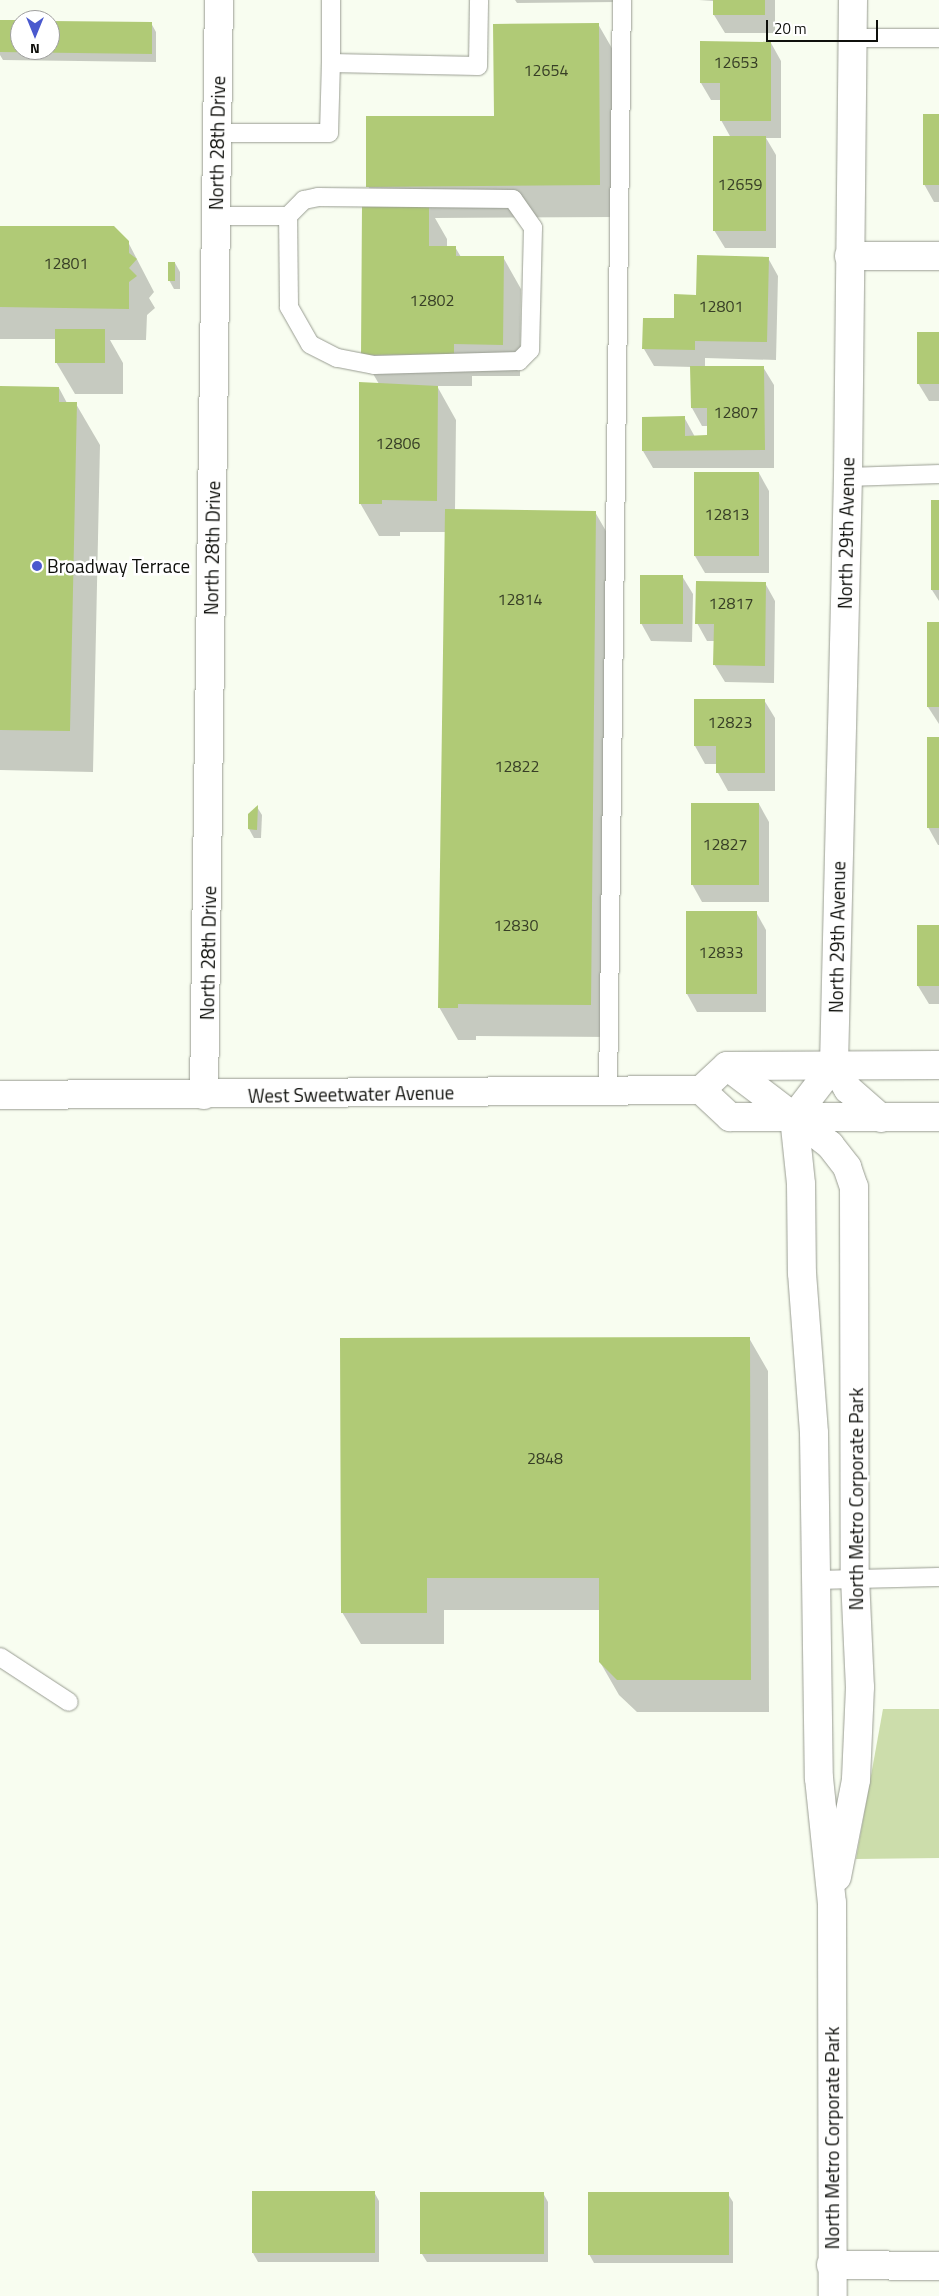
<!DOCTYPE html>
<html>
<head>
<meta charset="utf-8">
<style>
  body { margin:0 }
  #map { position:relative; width:939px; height:2296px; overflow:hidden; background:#f8fdf0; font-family:"Titillium Web",sans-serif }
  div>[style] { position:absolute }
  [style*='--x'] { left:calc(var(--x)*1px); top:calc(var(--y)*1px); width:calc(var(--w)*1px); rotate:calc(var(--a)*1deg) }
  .green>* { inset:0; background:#ccddab }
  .shadow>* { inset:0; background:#0003 }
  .building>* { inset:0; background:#b0ca76; transform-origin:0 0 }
  .roads { filter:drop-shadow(0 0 1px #999d92) drop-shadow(0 0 1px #999d92) }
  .lane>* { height:18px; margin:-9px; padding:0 9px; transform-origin:9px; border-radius:9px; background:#fff }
  .street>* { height:28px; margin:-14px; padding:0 14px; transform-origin:14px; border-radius:14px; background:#fff }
  .secondary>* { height:28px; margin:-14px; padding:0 14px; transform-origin:14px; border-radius:14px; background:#fff }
  .dots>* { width:14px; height:14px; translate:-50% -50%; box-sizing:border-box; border:2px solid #fff; border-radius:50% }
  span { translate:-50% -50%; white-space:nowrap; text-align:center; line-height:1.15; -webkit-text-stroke:5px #fff; paint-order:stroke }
  .number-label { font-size:16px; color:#373e26 }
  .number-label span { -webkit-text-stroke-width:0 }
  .street-label { font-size:19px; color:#0f100c }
  .poi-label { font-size:19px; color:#0f100c }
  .left { translate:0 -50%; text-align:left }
  .north { position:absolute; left:10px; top:10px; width:50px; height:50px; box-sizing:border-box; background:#fff; border:1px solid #9f9f9e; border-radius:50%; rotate:180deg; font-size:14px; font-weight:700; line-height:20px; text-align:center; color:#0f100c }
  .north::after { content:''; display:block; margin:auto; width:18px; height:22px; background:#4a59ce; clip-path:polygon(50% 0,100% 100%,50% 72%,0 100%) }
  .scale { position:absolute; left:766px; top:20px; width:112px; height:22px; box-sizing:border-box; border:2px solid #0f100c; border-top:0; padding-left:6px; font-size:15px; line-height:18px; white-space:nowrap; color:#0f100c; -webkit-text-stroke:4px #fff; paint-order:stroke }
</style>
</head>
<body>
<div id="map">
  <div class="green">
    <div style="clip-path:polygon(883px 1709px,939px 1709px,939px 1858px,856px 1859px)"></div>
  </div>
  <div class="shadow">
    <div style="clip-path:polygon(515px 0,618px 0,618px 2px,517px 3px)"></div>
    <div style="clip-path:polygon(775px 0,775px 33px,725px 33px,714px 15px,714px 1px,699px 0)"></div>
    <div style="clip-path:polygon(0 21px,20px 22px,20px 50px,50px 50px,50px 22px,151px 23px,156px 32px,156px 62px,3px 60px,0 55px)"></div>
    <div style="clip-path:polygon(598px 24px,617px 57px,618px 217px,435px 218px,447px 239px,447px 247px,455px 247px,461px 257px,503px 257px,521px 289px,520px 376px,472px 376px,472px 386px,437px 386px,456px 420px,455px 510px,595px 512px,614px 545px,609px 1037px,476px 1036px,476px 1040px,458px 1040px,439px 1007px,446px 532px,400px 532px,400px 536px,379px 536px,360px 503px,379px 384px,362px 355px,379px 207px,368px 186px,495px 117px)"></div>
    <div style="clip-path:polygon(771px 43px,781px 61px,781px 138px,766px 138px,776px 155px,776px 248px,725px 248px,714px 230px,731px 138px,721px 120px,721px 100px,711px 100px,701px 83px)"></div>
    <div style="clip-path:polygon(939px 115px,939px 202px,934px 202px,924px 184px)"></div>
    <div style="clip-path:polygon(0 227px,128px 242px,154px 292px,149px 298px,155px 308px,147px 315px,146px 340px,110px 340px,123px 363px,123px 394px,75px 394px,56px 362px,56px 339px,0 339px)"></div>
    <div style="clip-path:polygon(768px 258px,778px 276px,776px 360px,705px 358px,705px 367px,763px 367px,774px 385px,774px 468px,653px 468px,643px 451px,684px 417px,695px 437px,709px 437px,709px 426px,702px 426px,692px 408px,692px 367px,654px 366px,644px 349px,697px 296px)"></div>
    <div style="clip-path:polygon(175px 263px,180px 272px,180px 289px,174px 289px,169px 280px)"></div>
    <div style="clip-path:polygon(939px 333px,939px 401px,929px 401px,918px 383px)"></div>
    <div style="clip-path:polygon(59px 388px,67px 403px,76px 404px,100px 445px,93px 772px,0 770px,0 402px)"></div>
    <div style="clip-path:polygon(759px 473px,769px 491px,769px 573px,705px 573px,695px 556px)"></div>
    <div style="clip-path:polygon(939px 501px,939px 601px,932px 590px)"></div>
    <div style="clip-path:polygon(682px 576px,693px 594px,692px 642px,651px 641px,641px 623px)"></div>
    <div style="clip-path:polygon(765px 583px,775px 601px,774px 683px,725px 682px,714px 664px,715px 641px,707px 641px,697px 623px)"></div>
    <div style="clip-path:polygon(939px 623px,939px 724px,928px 707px)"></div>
    <div style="clip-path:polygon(764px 700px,775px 718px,775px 791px,728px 791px,718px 773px,718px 764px,705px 764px,695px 746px)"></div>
    <div style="clip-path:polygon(939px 739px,939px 845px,938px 845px,928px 827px)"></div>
    <div style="clip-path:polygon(759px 804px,769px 822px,769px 902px,702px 902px,692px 884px)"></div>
    <div style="clip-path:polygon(257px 807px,262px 815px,261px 838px,254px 838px,249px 829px)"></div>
    <div style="clip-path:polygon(756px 912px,766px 930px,766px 1012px,697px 1012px,687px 994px)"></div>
    <div style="clip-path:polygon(939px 926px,939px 1004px,929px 1004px,918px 986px)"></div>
    <div style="clip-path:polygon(749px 1338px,768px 1371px,769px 1712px,637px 1712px,619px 1695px,600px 1662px,600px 1610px,444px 1610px,444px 1644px,361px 1644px,342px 1612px)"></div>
    <div style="clip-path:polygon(374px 2192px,379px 2201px,379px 2262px,258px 2262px,253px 2253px)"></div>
    <div style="clip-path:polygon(543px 2193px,548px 2202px,548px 2262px,427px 2262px,422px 2254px)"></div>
    <div style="clip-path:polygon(728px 2194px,733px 2202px,733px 2263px,594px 2263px,589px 2254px)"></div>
  </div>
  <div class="building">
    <div style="left:713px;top:0;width:52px;height:15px"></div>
    <div style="clip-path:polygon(0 20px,20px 20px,20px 50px,50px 50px,50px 21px,152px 22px,152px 54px,0 52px)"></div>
    <div style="clip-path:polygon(599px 23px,600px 185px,366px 187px,366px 116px,494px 116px,493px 24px)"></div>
    <div style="clip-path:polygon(700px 41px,771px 42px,771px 121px,720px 121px,720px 83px,700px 83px)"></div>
    <div style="left:923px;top:114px;width:16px;height:71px"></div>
    <div style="left:713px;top:136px;width:53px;height:95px"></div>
    <div style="clip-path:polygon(362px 205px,429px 206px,429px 246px,456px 246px,456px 256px,504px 256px,503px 345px,454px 344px,454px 354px,361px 355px)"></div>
    <div style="clip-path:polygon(0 226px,114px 226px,129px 241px,129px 253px,137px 259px,129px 268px,137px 276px,129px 282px,129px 309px,0 307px)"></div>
    <div style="clip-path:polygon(697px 255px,769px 257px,767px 342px,695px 341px,695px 350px,642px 349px,643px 318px,674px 318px,674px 294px,696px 295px)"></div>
    <div style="left:168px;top:262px;width:7px;height:19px"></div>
    <div style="left:55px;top:329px;width:50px;height:34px"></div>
    <div style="left:917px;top:332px;width:22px;height:52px"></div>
    <div style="clip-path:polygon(690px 366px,764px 366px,765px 450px,642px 451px,642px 417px,685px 416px,685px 436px,707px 435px,707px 408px,691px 408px)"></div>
    <div style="clip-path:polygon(359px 382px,438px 386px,437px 501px,382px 500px,382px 504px,359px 504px)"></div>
    <div style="clip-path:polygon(0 386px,59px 387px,59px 402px,77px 402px,70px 731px,0 730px)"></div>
    <div style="left:694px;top:472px;width:65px;height:84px"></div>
    <div style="left:931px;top:500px;width:8px;height:90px"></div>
    <div style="clip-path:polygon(445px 509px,596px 511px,591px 1005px,458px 1004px,458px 1008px,438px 1008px)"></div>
    <div style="left:640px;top:575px;width:43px;height:49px"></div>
    <div style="clip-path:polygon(696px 581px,766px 582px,765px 666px,713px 665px,714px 624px,695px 624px)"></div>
    <div style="left:927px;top:622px;width:12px;height:85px"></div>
    <div style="clip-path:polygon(694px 699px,765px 699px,765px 773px,716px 773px,716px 746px,694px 746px)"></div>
    <div style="left:927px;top:737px;width:12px;height:91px"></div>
    <div style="left:691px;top:803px;width:68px;height:82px"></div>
    <div style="clip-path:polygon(258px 805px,257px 830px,248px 829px,248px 814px)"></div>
    <div style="left:686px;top:911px;width:71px;height:83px"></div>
    <div style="left:917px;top:925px;width:22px;height:61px"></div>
    <div style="clip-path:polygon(750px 1337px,751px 1680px,617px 1680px,599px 1662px,599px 1578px,427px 1578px,427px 1613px,341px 1613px,340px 1338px)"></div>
    <div style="left:252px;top:2191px;width:123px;height:62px"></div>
    <div style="left:420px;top:2192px;width:124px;height:62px"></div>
    <div style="left:588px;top:2192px;width:141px;height:63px"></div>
  </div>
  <div class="roads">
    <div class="lane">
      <div style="--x:331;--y:0;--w:63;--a:90"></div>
      <div style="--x:853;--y:38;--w:86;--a:0"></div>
      <div style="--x:217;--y:133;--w:112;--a:0"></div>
      <div style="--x:329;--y:133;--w:70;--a:-88.4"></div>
      <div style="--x:331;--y:63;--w:147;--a:1.2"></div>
      <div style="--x:478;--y:66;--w:66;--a:-89.1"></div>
      <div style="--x:216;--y:216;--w:72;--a:0"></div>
      <div style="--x:288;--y:216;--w:23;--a:-45"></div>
      <div style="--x:304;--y:200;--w:14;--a:-12"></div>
      <div style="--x:318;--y:197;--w:195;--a:0.6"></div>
      <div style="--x:513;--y:199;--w:35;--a:55"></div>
      <div style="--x:533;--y:228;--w:122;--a:91.4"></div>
      <div style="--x:530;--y:350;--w:16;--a:135"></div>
      <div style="--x:519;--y:361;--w:145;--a:178.4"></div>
      <div style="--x:374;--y:365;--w:38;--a:-169"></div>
      <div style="--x:337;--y:358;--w:30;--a:-153"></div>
      <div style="--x:310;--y:344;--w:43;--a:-119.6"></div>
      <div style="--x:289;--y:307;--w:91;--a:-90.6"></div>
      <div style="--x:848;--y:477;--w:91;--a:-1.9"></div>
      <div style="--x:608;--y:1092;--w:1092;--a:-89.27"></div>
      <div style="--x:815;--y:1580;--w:124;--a:-1.4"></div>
      <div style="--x:0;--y:1657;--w:82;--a:33.1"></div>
    </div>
    <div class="street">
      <div style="--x:849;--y:256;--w:90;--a:0"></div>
      <div style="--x:834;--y:1065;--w:588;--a:-88.64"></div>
      <div style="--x:848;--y:477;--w:477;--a:-89.4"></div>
      <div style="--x:794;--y:1117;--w:67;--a:84"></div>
      <div style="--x:801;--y:1184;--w:89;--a:89.4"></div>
      <div style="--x:802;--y:1273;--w:160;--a:85.7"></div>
      <div style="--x:814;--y:1433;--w:345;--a:89.2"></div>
      <div style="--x:819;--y:1778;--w:126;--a:84.1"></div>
      <div style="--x:832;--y:1903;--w:393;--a:89.9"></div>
      <div style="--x:794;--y:1117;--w:46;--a:37.9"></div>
      <div style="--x:830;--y:1145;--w:28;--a:52"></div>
      <div style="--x:847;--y:1167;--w:21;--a:71"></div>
      <div style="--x:854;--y:1187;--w:391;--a:89.9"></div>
      <div style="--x:855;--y:1578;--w:109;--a:87.4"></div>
      <div style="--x:860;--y:1687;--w:93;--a:92.5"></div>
      <div style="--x:856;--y:1780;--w:99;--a:101.1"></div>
      <div style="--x:831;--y:2265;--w:108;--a:0.5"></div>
    </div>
    <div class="secondary">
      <div style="--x:834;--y:1065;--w:28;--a:60"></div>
      <div style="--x:848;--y:1089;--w:44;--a:41.3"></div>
      <div style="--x:727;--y:1066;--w:84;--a:37.3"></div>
      <div style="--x:701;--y:1090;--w:35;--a:-43"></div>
      <div style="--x:727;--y:1066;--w:212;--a:-0.3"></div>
      <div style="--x:0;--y:1095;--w:701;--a:-0.41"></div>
      <div style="--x:701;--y:1090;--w:40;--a:43"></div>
      <div style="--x:730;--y:1117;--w:209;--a:0"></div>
      <div style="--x:204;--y:1095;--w:1095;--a:-89.22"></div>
      <div style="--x:794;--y:1117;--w:66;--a:-52.4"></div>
    </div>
  </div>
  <div class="dots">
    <div style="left:37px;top:566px;background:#4a59ce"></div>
  </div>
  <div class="number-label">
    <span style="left:736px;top:62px">12653</span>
    <span style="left:546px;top:70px">12654</span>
    <span style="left:740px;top:184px">12659</span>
    <span style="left:66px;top:263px">12801</span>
    <span style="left:432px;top:300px">12802</span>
    <span style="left:721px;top:306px">12801</span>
    <span style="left:736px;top:412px">12807</span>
    <span style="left:398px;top:443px">12806</span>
    <span style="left:727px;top:514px">12813</span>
    <span style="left:520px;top:599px">12814</span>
    <span style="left:731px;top:603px">12817</span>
    <span style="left:730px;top:722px">12823</span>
    <span style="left:517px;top:766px">12822</span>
    <span style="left:725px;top:844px">12827</span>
    <span style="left:516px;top:925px">12830</span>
    <span style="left:721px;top:952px">12833</span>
    <span style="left:545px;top:1458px">2848</span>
  </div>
  <div class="street-label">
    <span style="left:217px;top:143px;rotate:-89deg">North 28th Drive</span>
    <span style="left:846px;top:533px;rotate:-89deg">North 29th Avenue</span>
    <span style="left:212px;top:548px;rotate:-89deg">North 28th Drive</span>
    <span style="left:837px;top:937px;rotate:-89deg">North 29th Avenue</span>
    <span style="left:208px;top:953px;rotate:-89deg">North 28th Drive</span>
    <span style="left:351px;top:1094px;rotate:-1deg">West Sweetwater Avenue</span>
    <span style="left:856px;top:1499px;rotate:-90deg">North Metro Corporate Park</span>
    <span style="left:832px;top:2138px;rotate:-90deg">North Metro Corporate Park</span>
  </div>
  <div class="poi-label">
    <span class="left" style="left:47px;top:566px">Broadway Terrace</span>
  </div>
  <div class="north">N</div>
  <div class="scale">20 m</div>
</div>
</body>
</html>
